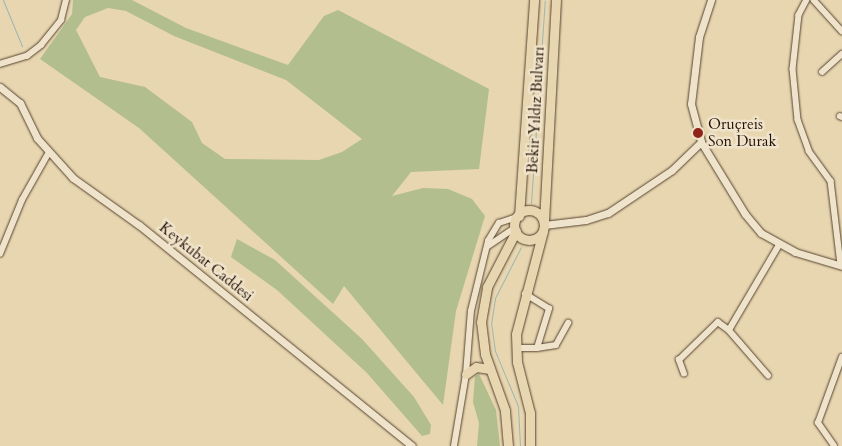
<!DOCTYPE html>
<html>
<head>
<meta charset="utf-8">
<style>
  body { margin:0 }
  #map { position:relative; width:842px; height:446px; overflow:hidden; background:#e7d6af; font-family:Cardo,serif }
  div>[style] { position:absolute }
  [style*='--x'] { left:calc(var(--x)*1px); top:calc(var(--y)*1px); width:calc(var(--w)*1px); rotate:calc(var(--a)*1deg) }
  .green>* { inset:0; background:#b2be8d }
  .stream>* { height:1px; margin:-0.5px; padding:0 0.5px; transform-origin:0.5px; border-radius:0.5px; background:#9bb7b5 }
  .roads { filter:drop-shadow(0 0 1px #564230) drop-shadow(0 0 1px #564230) }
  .minor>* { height:5.5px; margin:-2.75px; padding:0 2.75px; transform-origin:2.75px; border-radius:2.75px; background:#efe4cb }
  .tertiary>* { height:7px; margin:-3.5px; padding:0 3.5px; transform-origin:3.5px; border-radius:3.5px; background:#efe4cb }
  .primary>* { height:9px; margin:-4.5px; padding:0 4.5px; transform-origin:4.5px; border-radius:4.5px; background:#e7d6af }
  .primary>.ring { margin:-4.5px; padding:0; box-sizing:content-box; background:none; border:9px solid #e7d6af; border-radius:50% }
  .dots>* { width:14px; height:14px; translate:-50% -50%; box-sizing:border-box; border:2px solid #efe4cb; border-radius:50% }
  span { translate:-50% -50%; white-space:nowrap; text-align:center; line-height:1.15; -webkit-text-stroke:5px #efe4cb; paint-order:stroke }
  .street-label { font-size:15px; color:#251005 }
  .poi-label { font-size:15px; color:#251005 }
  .left { translate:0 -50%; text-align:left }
</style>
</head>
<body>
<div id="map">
  <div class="green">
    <div style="clip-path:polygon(evenodd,73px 0,132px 0,186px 28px,288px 65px,324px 16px,338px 10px,489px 89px,479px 169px,411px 172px,392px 196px,423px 188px,448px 189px,472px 199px,485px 216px,456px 311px,443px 405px,344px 286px,333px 304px,139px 128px,40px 59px,72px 14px,73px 0,108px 8px,126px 11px,174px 36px,286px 80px,362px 139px,342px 152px,319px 160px,225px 159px,202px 143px,192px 122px,145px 87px,100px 77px,76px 30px,85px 17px,108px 8px)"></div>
    <div style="clip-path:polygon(237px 239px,275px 260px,362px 339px,414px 397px,431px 425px,430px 434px,422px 436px,367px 373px,277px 290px,231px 257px)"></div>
    <div style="clip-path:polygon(479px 374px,496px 410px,500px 446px,477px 446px,479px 423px,473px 402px,475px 376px)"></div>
  </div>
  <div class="stream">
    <div style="--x:3;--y:0;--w:50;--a:67.6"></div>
    <div style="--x:531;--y:203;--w:203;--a:-86.1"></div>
    <div style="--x:520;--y:446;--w:40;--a:-92.9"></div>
    <div style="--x:518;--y:406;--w:60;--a:-112.7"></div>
    <div style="--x:495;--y:351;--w:27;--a:-98"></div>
    <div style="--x:491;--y:324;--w:26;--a:-81"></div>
    <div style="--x:495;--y:298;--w:57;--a:-63"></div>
  </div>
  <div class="roads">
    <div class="minor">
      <div style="--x:807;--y:0;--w:17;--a:118"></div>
      <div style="--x:799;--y:15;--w:54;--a:96.3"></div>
      <div style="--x:793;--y:69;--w:51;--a:84.4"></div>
      <div style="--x:798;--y:120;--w:33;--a:70"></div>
      <div style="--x:809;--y:151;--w:37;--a:54"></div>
      <div style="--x:831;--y:181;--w:85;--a:83.2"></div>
      <div style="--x:814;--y:0;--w:42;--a:47.9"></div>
      <div style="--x:0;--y:64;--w:28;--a:-17"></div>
      <div style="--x:27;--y:56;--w:18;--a:-38"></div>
      <div style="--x:41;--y:45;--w:32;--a:-51"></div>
      <div style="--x:61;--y:20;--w:21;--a:-76"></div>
      <div style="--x:822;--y:72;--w:27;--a:-42"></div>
      <div style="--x:840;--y:116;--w:2;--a:27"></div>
      <div style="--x:488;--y:246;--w:32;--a:-34"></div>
      <div style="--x:0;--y:254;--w:58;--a:-67.8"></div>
      <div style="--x:22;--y:200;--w:53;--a:-60.5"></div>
      <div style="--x:729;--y:330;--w:99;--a:-59.5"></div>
      <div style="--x:516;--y:348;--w:21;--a:0"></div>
      <div style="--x:537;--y:348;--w:41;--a:-72.9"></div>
      <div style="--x:549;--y:309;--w:28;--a:-148"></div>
      <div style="--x:537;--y:348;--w:19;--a:-9"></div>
      <div style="--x:556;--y:345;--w:25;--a:-61"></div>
      <div style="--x:684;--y:374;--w:15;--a:-110"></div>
      <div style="--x:679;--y:360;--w:54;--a:-44.3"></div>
      <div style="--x:718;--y:322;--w:14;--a:36"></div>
      <div style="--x:729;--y:330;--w:60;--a:49.1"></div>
      <div style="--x:454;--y:446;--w:73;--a:-80.5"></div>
      <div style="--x:466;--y:374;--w:63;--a:-85.5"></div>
      <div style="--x:471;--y:311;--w:72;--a:-76.3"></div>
      <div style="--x:488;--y:241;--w:21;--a:-59"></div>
      <div style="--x:499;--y:223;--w:19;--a:-18"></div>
      <div style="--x:834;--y:446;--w:28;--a:-125"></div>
      <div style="--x:818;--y:423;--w:70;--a:-70"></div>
    </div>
    <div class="tertiary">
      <div style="--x:711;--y:0;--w:39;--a:108"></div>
      <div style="--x:699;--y:37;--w:67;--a:96.8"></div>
      <div style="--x:691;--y:104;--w:39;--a:75"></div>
      <div style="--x:701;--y:142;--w:84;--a:58.6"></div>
      <div style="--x:745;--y:214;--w:25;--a:50"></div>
      <div style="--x:761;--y:233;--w:39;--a:29"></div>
      <div style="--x:795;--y:252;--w:49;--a:16.6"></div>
      <div style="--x:0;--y:87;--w:26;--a:39"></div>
      <div style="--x:20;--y:103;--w:39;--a:64"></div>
      <div style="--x:37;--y:138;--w:54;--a:48"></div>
      <div style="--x:73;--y:178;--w:81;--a:35.5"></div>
      <div style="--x:139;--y:225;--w:351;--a:39"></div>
      <div style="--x:544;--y:225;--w:42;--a:-6.8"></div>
      <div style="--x:586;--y:220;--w:23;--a:-18"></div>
      <div style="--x:608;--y:213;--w:77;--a:-33.9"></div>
      <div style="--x:672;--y:170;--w:40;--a:-44"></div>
    </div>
    <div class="primary">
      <div class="ring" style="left:514px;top:210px;width:21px;height:21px"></div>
      <div style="--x:519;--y:216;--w:217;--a:-86"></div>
      <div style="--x:544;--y:221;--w:221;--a:-86.9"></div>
      <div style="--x:466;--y:374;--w:12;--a:-35"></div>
      <div style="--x:476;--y:367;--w:14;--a:8"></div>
      <div style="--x:508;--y:446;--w:36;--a:-95"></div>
      <div style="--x:505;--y:410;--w:59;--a:-109.7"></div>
      <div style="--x:485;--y:354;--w:32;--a:-97"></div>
      <div style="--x:481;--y:322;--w:36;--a:-80"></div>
      <div style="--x:487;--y:287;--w:63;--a:-62.6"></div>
      <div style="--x:530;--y:446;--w:33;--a:-90"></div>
      <div style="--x:530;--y:413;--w:53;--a:-104.3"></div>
      <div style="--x:517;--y:362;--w:28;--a:-92"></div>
      <div style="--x:516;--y:334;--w:106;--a:-75.3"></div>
    </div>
  </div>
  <div class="dots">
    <div style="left:698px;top:133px;background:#8f2418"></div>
  </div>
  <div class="street-label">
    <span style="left:536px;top:110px;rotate:-87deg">Bekir Yıldız Bulvarı</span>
    <span style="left:206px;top:262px;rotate:39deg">Keykubat Caddesi</span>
  </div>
  <div class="poi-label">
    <span class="left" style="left:708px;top:133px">Oruçreis<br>Son Durak</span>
  </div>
</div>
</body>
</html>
